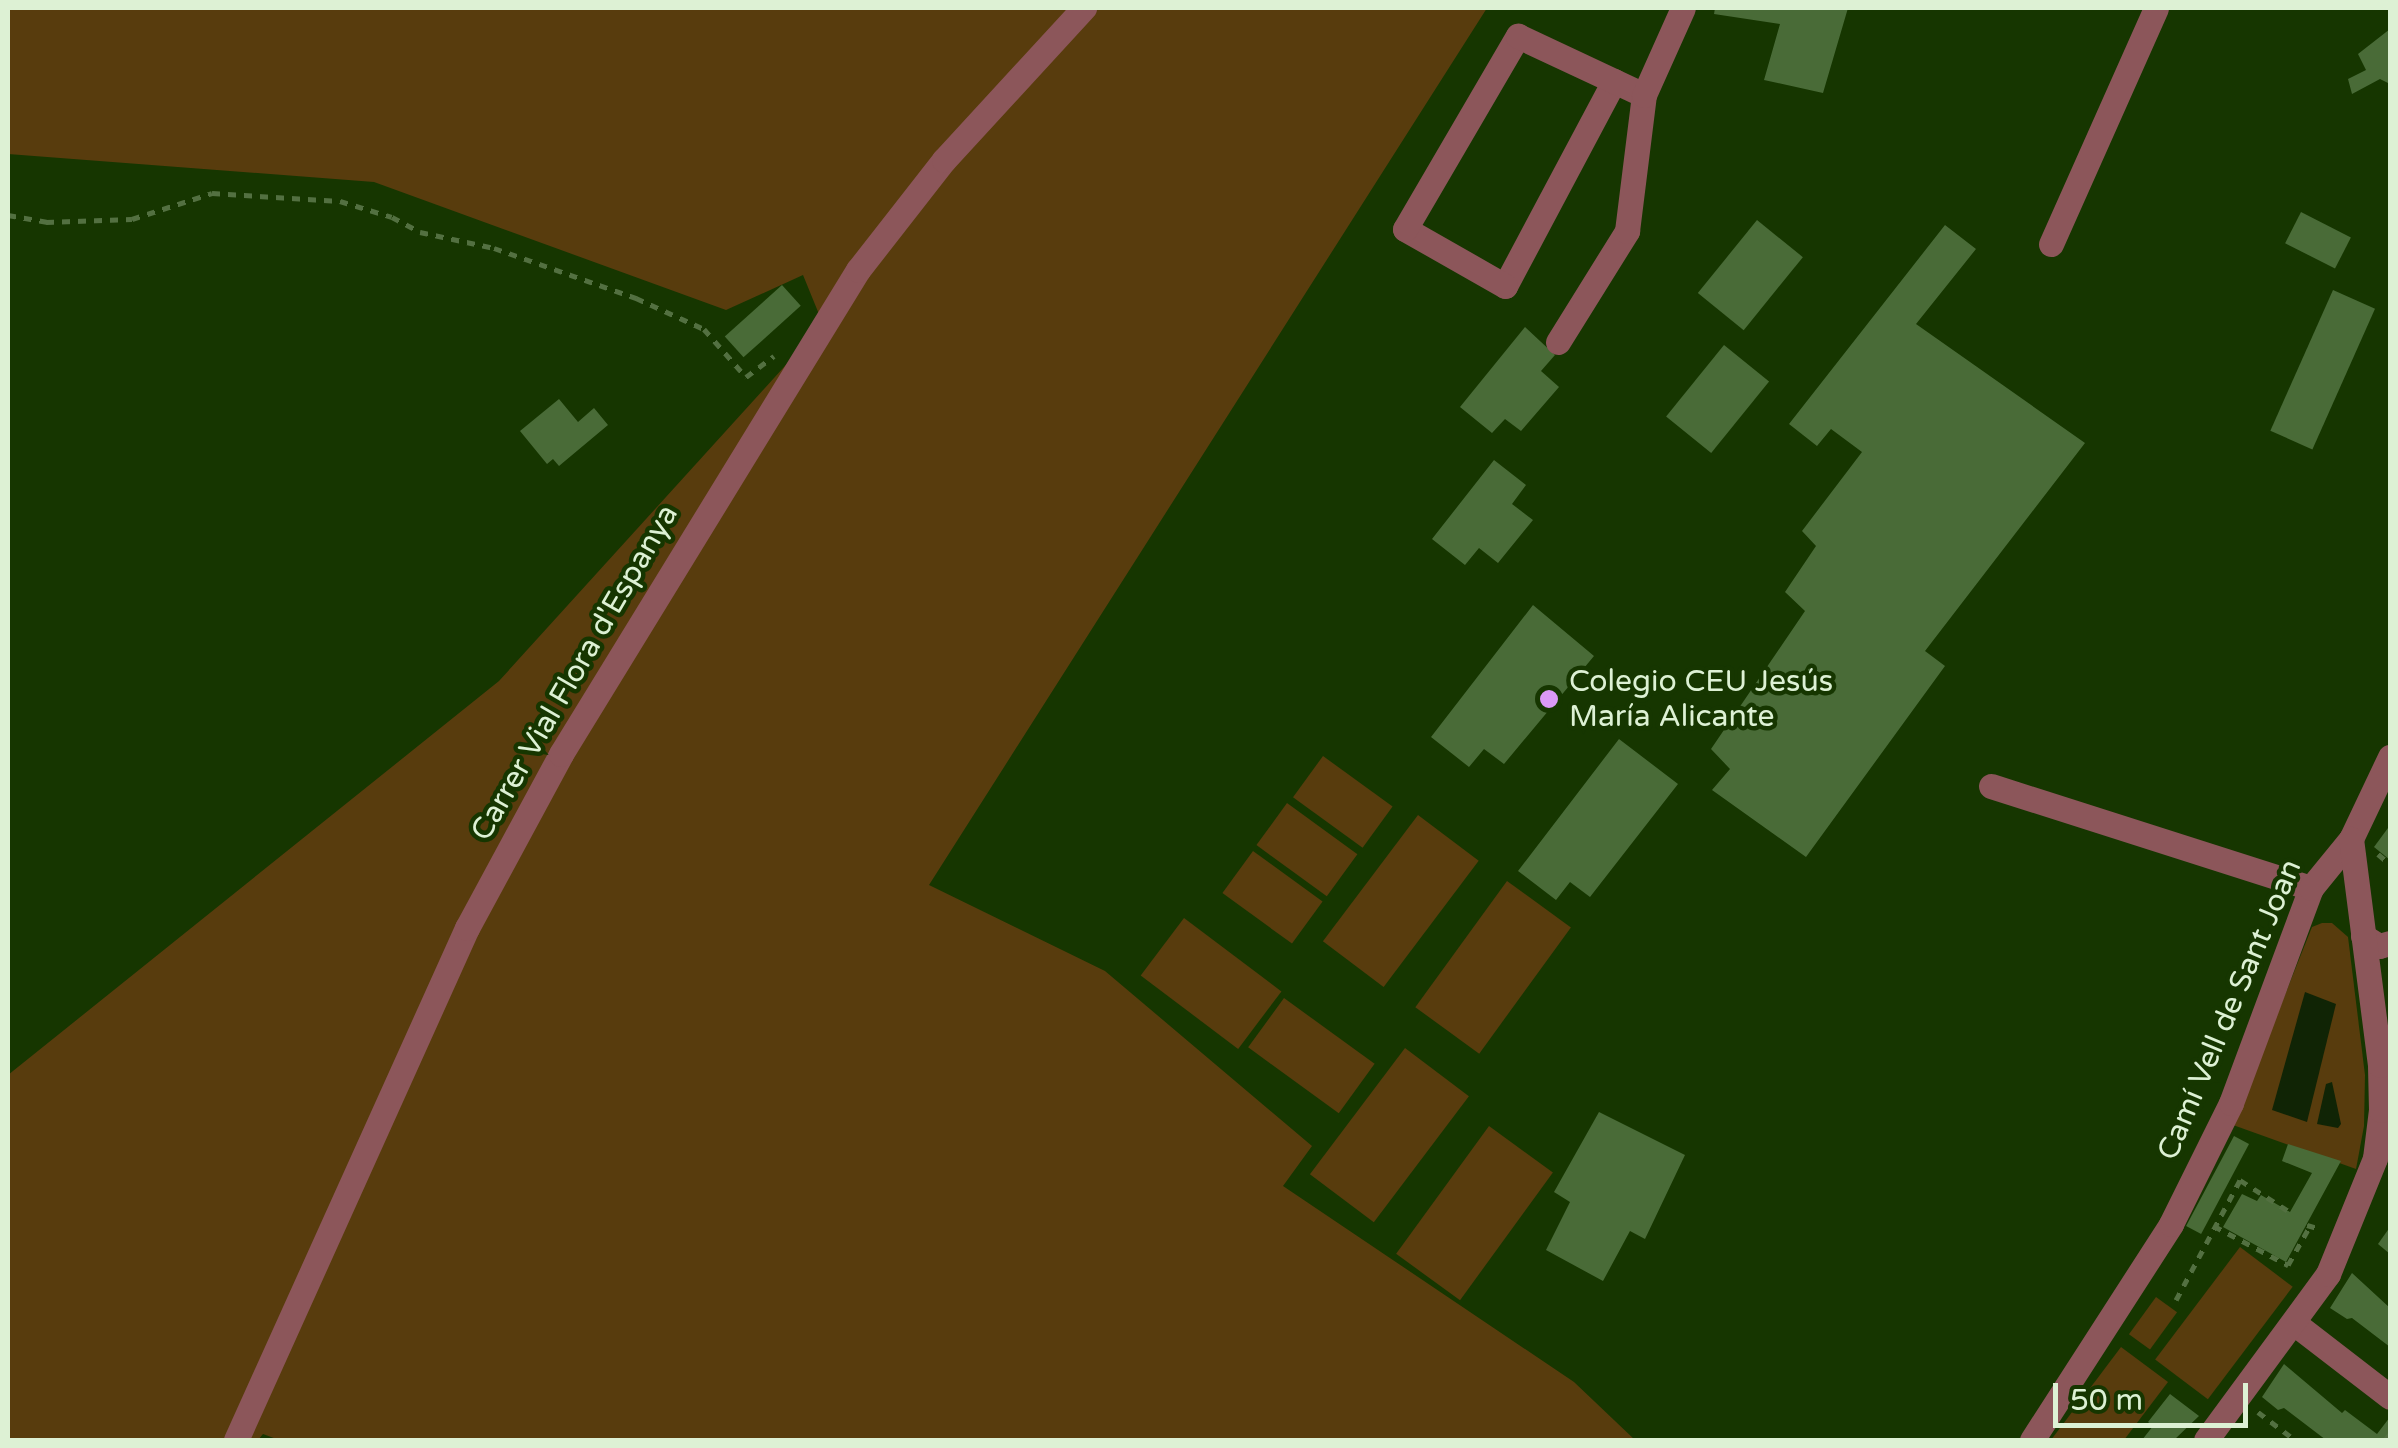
<!DOCTYPE html>
<html>
<head>
<meta charset="utf-8">
<style>
  body { margin:0 }
  #map { position:relative; width:2398px; height:1448px; overflow:hidden; background:#163600; font-family:"Varela Round",sans-serif }
  div>[style] { position:absolute }
  [style*='--x'] { left:calc(var(--x)*1px); top:calc(var(--y)*1px); width:calc(var(--w)*1px); rotate:calc(var(--a)*1deg) }
  .green>* { inset:0; background:#583c0d; transform-origin:0 0 }
  .water>* { inset:0; background:#102405 }
  .building>* { inset:0; background:#496b37; transform-origin:0 0 }
  .path>* { height:5px; margin-top:-2.5px; transform-origin:0; background:repeating-linear-gradient(90deg,#537041 0 8px,transparent 0 16px) }
  .minor>* { height:25px; margin:-12.5px; padding:0 12.5px; transform-origin:12.5px; border-radius:12.5px; background:#8c565a }
  .dots>* { width:28px; height:28px; translate:-50% -50%; box-sizing:border-box; border:5px solid #163600; border-radius:50% }
  span { translate:-50% -50%; white-space:nowrap; text-align:center; line-height:1.15; -webkit-text-stroke:9px #163600; paint-order:stroke }
  .street-label { font-size:30px; color:#ddf1d4 }
  .poi-label { font-size:30px; color:#ddf1d4 }
  .left { translate:0 -50%; text-align:left }
  .frame { position:absolute; inset:0; border:10px solid #ddf1d4; pointer-events:none }
  .scale { position:absolute; left:2053px; top:1383px; width:195px; height:45px; box-sizing:border-box; border:5px solid #ddf1d4; border-top:0; padding-left:12px; font-size:30px; line-height:35px; white-space:nowrap; color:#ddf1d4; -webkit-text-stroke:8px #163600; paint-order:stroke }
</style>
</head>
<body>
<div id="map">
  <div class="green">
    <div style="clip-path:polygon(8px 8px,1487px 8px,929px 885px,1105px 971px,1312px 1146px,1283px 1186px,1574px 1382px,1635px 1440px,279px 1440px,263px 1434px,258px 1440px,8px 1440px,8px 1075px,499px 681px,823px 324px,803px 275px,726px 310px,374px 182px,8px 154px)"></div>
    <div style="left:1323px;top:756px;width:86px;height:51px;rotate:36deg"></div>
    <div style="left:1287px;top:803px;width:87px;height:52px;rotate:36deg"></div>
    <div style="left:1418px;top:815px;width:76px;height:158px;rotate:37deg"></div>
    <div style="left:1253px;top:851px;width:86px;height:52px;rotate:36deg"></div>
    <div style="left:1507px;top:881px;width:79px;height:156px;rotate:36deg"></div>
    <div style="left:1184px;top:918px;width:122px;height:72px;rotate:37deg"></div>
    <div style="clip-path:polygon(2322px 923px,2332px 923px,2348px 937px,2365px 1075px,2364px 1126px,2356px 1169px,2233px 1125px,2312px 927px)"></div>
    <div style="left:1284px;top:998px;width:112px;height:61px;rotate:36deg"></div>
    <div style="left:1405px;top:1048px;width:80px;height:158px;rotate:37deg"></div>
    <div style="left:1489px;top:1126px;width:79px;height:158px;rotate:36deg"></div>
    <div style="left:2240px;top:1247px;width:66px;height:141px;rotate:37deg"></div>
    <div style="left:2156px;top:1297px;width:26px;height:46px;rotate:36deg"></div>
    <div style="clip-path:polygon(2121px 1347px,2168px 1382px,2124px 1440px,2051px 1440px)"></div>
  </div>
  <div class="water">
    <div style="clip-path:polygon(2305px 992px,2336px 1004px,2307px 1122px,2272px 1110px)"></div>
    <div style="clip-path:polygon(2332px 1082px,2341px 1124px,2338px 1128px,2317px 1124px,2326px 1084px)"></div>
  </div>
  <div class="building">
    <div style="clip-path:polygon(1715px 8px,1848px 8px,1823px 93px,1764px 80px,1780px 24px,1714px 14px)"></div>
    <div style="clip-path:polygon(2390px 29px,2390px 84px,2380px 79px,2352px 94px,2348px 79px,2366px 70px,2358px 54px)"></div>
    <div style="left:2301px;top:212px;width:56px;height:35px;rotate:27deg"></div>
    <div style="left:1757px;top:220px;width:59px;height:94px;rotate:39deg"></div>
    <div style="clip-path:polygon(1945px 225px,1976px 249px,1916px 324px,2085px 443px,1925px 651px,1945px 666px,1806px 857px,1712px 790px,1730px 769px,1711px 749px,1805px 611px,1785px 592px,1816px 546px,1802px 531px,1862px 452px,1831px 429px,1817px 446px,1789px 424px)"></div>
    <div style="left:782px;top:285px;width:28px;height:77px;rotate:48deg"></div>
    <div style="left:2333px;top:290px;width:46px;height:154px;rotate:24deg"></div>
    <div style="clip-path:polygon(1525px 327px,1555px 355px,1541px 371px,1559px 387px,1521px 431px,1505px 419px,1492px 433px,1460px 407px)"></div>
    <div style="left:1724px;top:345px;width:58px;height:92px;rotate:39deg"></div>
    <div style="clip-path:polygon(559px 399px,578px 422px,594px 408px,608px 425px,559px 466px,553px 459px,547px 464px,520px 431px)"></div>
    <div style="clip-path:polygon(1494px 460px,1526px 485px,1512px 504px,1533px 520px,1498px 563px,1479px 548px,1465px 565px,1432px 539px)"></div>
    <div style="clip-path:polygon(1533px 605px,1594px 656px,1504px 764px,1484px 749px,1469px 767px,1431px 737px)"></div>
    <div style="clip-path:polygon(1619px 739px,1678px 784px,1590px 897px,1570px 882px,1556px 900px,1518px 871px)"></div>
    <div style="clip-path:polygon(2388px 828px,2390px 828px,2390px 860px,2374px 847px)"></div>
    <div style="clip-path:polygon(1599px 1112px,1685px 1155px,1645px 1239px,1630px 1231px,1603px 1281px,1546px 1250px,1570px 1202px,1554px 1192px)"></div>
    <div style="left:2234px;top:1136px;width:17px;height:102px;rotate:28deg"></div>
    <div style="clip-path:polygon(2288px 1144px,2341px 1161px,2286px 1262px,2223px 1227px,2242px 1194px,2257px 1201px,2261px 1195px,2290px 1212px,2312px 1173px,2282px 1161px)"></div>
    <div style="clip-path:polygon(2390px 1227px,2390px 1254px,2378px 1244px)"></div>
    <div style="clip-path:polygon(2352px 1273px,2390px 1308px,2390px 1347px,2352px 1318px,2347px 1319px,2330px 1308px)"></div>
    <div style="clip-path:polygon(2284px 1364px,2342px 1413px,2345px 1410px,2377px 1434px,2390px 1417px,2390px 1440px,2326px 1440px,2284px 1408px,2278px 1410px,2262px 1397px)"></div>
    <div style="clip-path:polygon(2170px 1394px,2199px 1416px,2174px 1440px,2142px 1440px,2153px 1426px,2148px 1422px)"></div>
  </div>
  <div class="path">
    <div style="--x:8;--y:215;--w:39;--a:10"></div>
    <div style="--x:46;--y:222;--w:86;--a:-2"></div>
    <div style="--x:132;--y:219;--w:84;--a:-18"></div>
    <div style="--x:212;--y:193;--w:128;--a:3.6"></div>
    <div style="--x:340;--y:201;--w:54;--a:17.1"></div>
    <div style="--x:392;--y:217;--w:32;--a:28"></div>
    <div style="--x:420;--y:232;--w:76;--a:12.2"></div>
    <div style="--x:494;--y:248;--w:151;--a:19.4"></div>
    <div style="--x:636;--y:298;--w:75;--a:24.5"></div>
    <div style="--x:704;--y:329;--w:64;--a:48.8"></div>
    <div style="--x:746;--y:377;--w:35;--a:-37"></div>
    <div style="--x:2378;--y:854;--w:16;--a:40"></div>
    <div style="--x:2307;--y:1225;--w:15;--a:16"></div>
    <div style="--x:2214;--y:1226;--w:84;--a:27.8"></div>
    <div style="--x:2288;--y:1265;--w:45;--a:-60.6"></div>
    <div style="--x:2176;--y:1300;--w:136;--a:-61.9"></div>
    <div style="--x:2240;--y:1180;--w:59;--a:32.6"></div>
    <div style="--x:2258;--y:1412;--w:46;--a:37.1"></div>
    <div style="--x:2385;--y:1440;--w:8;--a:-50"></div>
  </div>
  <div class="minor">
    <div style="--x:1614;--y:81;--w:232;--a:118"></div>
    <div style="--x:1505;--y:286;--w:115;--a:-150.3"></div>
    <div style="--x:1405;--y:229;--w:224;--a:-59.7"></div>
    <div style="--x:1518;--y:36;--w:139;--a:25.1"></div>
    <div style="--x:2051;--y:244;--w:258;--a:-66"></div>
    <div style="--x:1558;--y:342;--w:131;--a:-58.1"></div>
    <div style="--x:1627;--y:231;--w:137;--a:-82.9"></div>
    <div style="--x:1644;--y:95;--w:95;--a:-65.9"></div>
    <div style="--x:1991;--y:786;--w:336;--a:17.7"></div>
    <div style="--x:2363;--y:936;--w:19;--a:32"></div>
    <div style="--x:2379;--y:946;--w:11;--a:-15"></div>
    <div style="--x:2294;--y:1323;--w:121;--a:37.6"></div>
    <div style="--x:236;--y:1440;--w:562;--a:-65.72"></div>
    <div style="--x:467;--y:928;--w:198;--a:-61.6"></div>
    <div style="--x:561;--y:754;--w:568;--a:-58.47"></div>
    <div style="--x:858;--y:270;--w:140;--a:-52"></div>
    <div style="--x:944;--y:160;--w:207;--a:-47.4"></div>
    <div style="--x:2032;--y:1440;--w:257;--a:-57.2"></div>
    <div style="--x:2171;--y:1224;--w:135;--a:-63.6"></div>
    <div style="--x:2231;--y:1103;--w:229;--a:-69.6"></div>
    <div style="--x:2311;--y:888;--w:63;--a:-50.8"></div>
    <div style="--x:2351;--y:839;--w:91;--a:-64.6"></div>
    <div style="--x:2206;--y:1440;--w:206;--a:-53.7"></div>
    <div style="--x:2328;--y:1274;--w:125;--a:-67.9"></div>
    <div style="--x:2375;--y:1158;--w:48;--a:-82.9"></div>
    <div style="--x:2381;--y:1110;--w:45;--a:-91.3"></div>
    <div style="--x:2380;--y:1065;--w:228;--a:-97.3"></div>
  </div>
  <div class="dots">
    <div style="left:1549px;top:699px;background:#db99f6"></div>
  </div>
  <div class="street-label">
    <span style="left:575px;top:673px;rotate:-60deg">Carrer Vial Flora d'Espanya</span>
    <span style="left:2230px;top:1010px;rotate:-67deg">Camí Vell de Sant Joan</span>
  </div>
  <div class="poi-label">
    <span class="left" style="left:1569px;top:699px">Colegio CEU Jesús<br>María Alicante</span>
  </div>
  <div class="frame"></div>
  <div class="scale">50 m</div>
</div>
</body>
</html>
